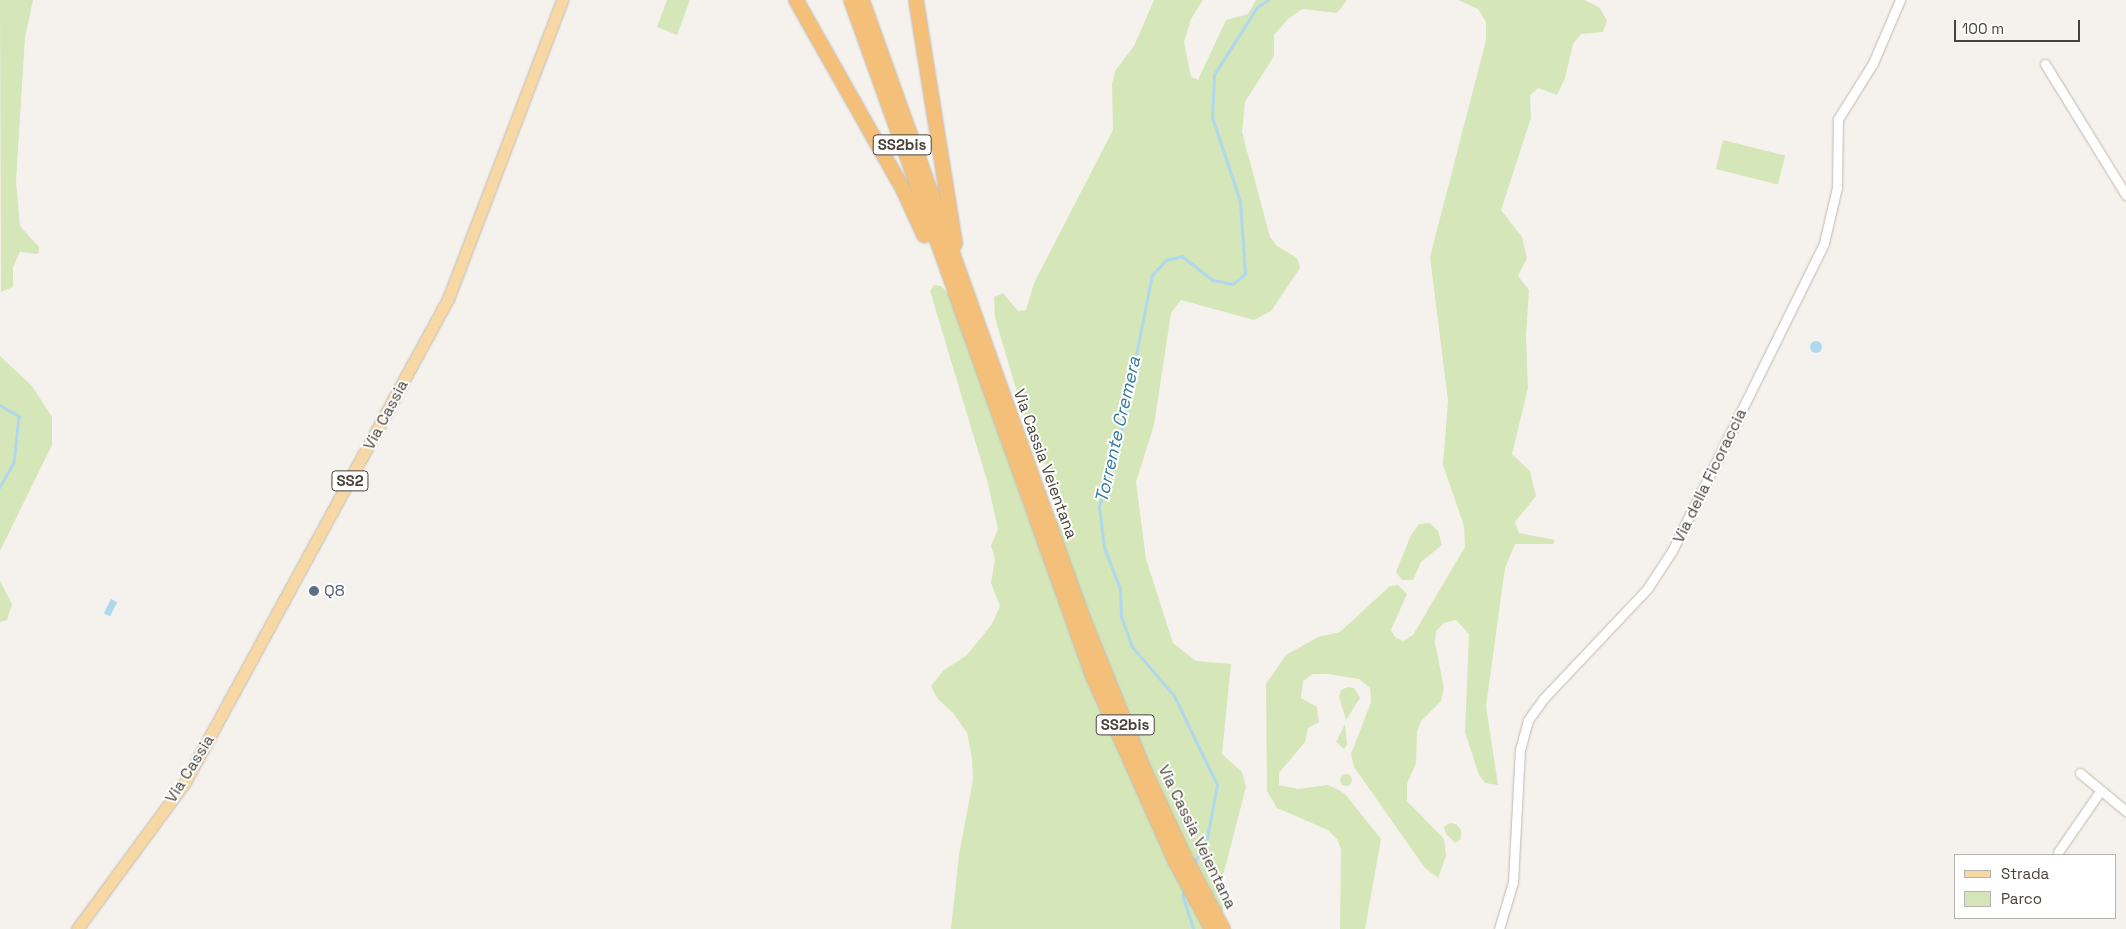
<!DOCTYPE html>
<html>
<head>
<meta charset="utf-8">
<style>
  body { margin:0 }
  #map { position:relative; width:2126px; height:929px; overflow:hidden; background:#f5f2ed; font-family:"Space Grotesk",sans-serif }
  div>[style] { position:absolute }
  [style*='--x'] { left:calc(var(--x)*1px); top:calc(var(--y)*1px); width:calc(var(--w)*1px); rotate:calc(var(--a)*1deg) }
  .green>* { inset:0; background:#d5e6b9; transform-origin:0 0 }
  .round { border-radius:50% }
  .water>* { inset:0; background:#afd8ec; transform-origin:0 0 }
  .stream>* { height:2.5px; margin:-1.25px; padding:0 1.25px; transform-origin:1.25px; border-radius:1.25px; background:#afd8ec }
  .roads { filter:drop-shadow(0 0 1px #c0b9af) drop-shadow(0 0 1px #c0b9af) }
  .minor>* { height:9px; margin:-4.5px; padding:0 4.5px; transform-origin:4.5px; border-radius:4.5px; background:#fff }
  .major>* { height:11px; margin:-5.5px; padding:0 5.5px; transform-origin:5.5px; border-radius:5.5px; background:#f7d8a4 }
  .highway>* { height:14px; margin:-7px; padding:0 7px; transform-origin:7px; border-radius:7px; background:#f4c079 }
  .dots>* { width:14px; height:14px; translate:-50% -50%; box-sizing:border-box; border:2px solid #fff; border-radius:50% }
  span { translate:-50% -50%; white-space:nowrap; text-align:center; line-height:1.15; -webkit-text-stroke:4px #fff; paint-order:stroke }
  .shield-label span { padding:1px 4px; background:#fff; border:1px solid; border-radius:4px; -webkit-text-stroke-width:0 }
  .shield-label { font-size:15px; color:#49423a; font-weight:700 }
  .street-label { font-size:16px; color:#49423a }
  .service-label { font-size:16px; color:#4e5e75 }
  .left { translate:0 -50%; text-align:left }
  .water-label { font-size:18px; color:#367b9f; font-style:italic }
  .legend { position:absolute; left:1954px; top:854px; width:162px; height:65px; box-sizing:border-box; background:#fff; border:1px solid #b6b3b0; margin:0; padding:6px 9px; list-style:none; font-size:15px; color:#49423a }
  .legend li { display:flex; align-items:center; gap:10px; height:25px }
  .legend b { width:25px; border:1px solid #b6b3b0 }
  .scale { position:absolute; left:1954px; top:20px; width:126px; height:22px; box-sizing:border-box; border:2px solid #49423a; border-top:0; padding-left:6px; font-size:15px; line-height:18px; white-space:nowrap; color:#49423a; -webkit-text-stroke:4px #fff; paint-order:stroke }
</style>
</head>
<body>
<div id="map">
  <div class="green">
    <div style="clip-path:polygon(0 0,33px 0,25px 37px,16px 181px,20px 226px,39px 247px,38px 254px,20px 252px,13px 267px,13px 287px,1px 292px)"></div>
    <div style="clip-path:polygon(667px 0,690px 0,677px 35px,657px 27px)"></div>
    <div style="clip-path:polygon(1154px 0,1203px 0,1191px 19px,1184px 42px,1191px 77px,1198px 80px,1226px 20px,1248px 14px,1256px 0,1347px 0,1337px 13px,1302px 9px,1288px 19px,1274px 35px,1274px 56px,1245px 102px,1242px 132px,1270px 237px,1277px 246px,1297px 258px,1300px 268px,1271px 311px,1254px 320px,1181px 300px,1171px 313px,1154px 425px,1136px 482px,1146px 559px,1173px 643px,1196px 661px,1231px 664px,1222px 754px,1242px 772px,1246px 787px,1223px 876px,1223px 918px,1229px 929px,951px 929px,959px 855px,973px 780px,972px 758px,967px 733px,954px 714px,937px 698px,931px 686px,943px 671px,967px 655px,992px 624px,1000px 606px,991px 583px,995px 559px,991px 546px,998px 529px,988px 484px,930px 291px,934px 285px,941px 286px,951px 297px,1029px 520px,1037px 525px,1060px 518px,1059px 491px,1030px 436px,995px 318px,994px 297px,1003px 293px,1018px 311px,1026px 310px,1034px 283px,1113px 130px,1112px 84px,1115px 71px,1134px 46px)"></div>
    <div style="clip-path:polygon(1458px 0,1584px 0,1599px 7px,1607px 20px,1603px 32px,1581px 34px,1573px 44px,1565px 78px,1557px 95px,1538px 88px,1530px 95px,1531px 118px,1501px 210px,1522px 237px,1527px 258px,1518px 276px,1529px 290px,1526px 336px,1528px 388px,1512px 454px,1530px 471px,1536px 496px,1515px 522px,1519px 533px,1555px 540px,1553px 544px,1515px 544px,1505px 568px,1486px 706px,1498px 785px,1485px 783px,1479px 775px,1465px 732px,1469px 634px,1456px 620px,1444px 623px,1436px 631px,1435px 643px,1444px 688px,1441px 701px,1421px 721px,1417px 732px,1416px 763px,1407px 784px,1407px 801px,1444px 839px,1446px 856px,1438px 878px,1425px 868px,1354px 767px,1351px 754px,1371px 702px,1370px 688px,1359px 679px,1328px 674px,1313px 674px,1303px 681px,1301px 698px,1317px 707px,1319px 722px,1308px 728px,1305px 742px,1279px 773px,1279px 785px,1298px 789px,1328px 785px,1337px 789px,1345px 794px,1381px 839px,1365px 929px,1340px 929px,1341px 849px,1337px 839px,1328px 830px,1277px 808px,1267px 791px,1266px 684px,1286px 655px,1318px 637px,1340px 632px,1390px 586px,1398px 585px,1407px 594px,1391px 630px,1395px 637px,1403px 641px,1413px 635px,1465px 547px,1464px 526px,1443px 465px,1448px 401px,1430px 257px,1486px 40px,1486px 22px,1478px 9px)"></div>
    <div style="left:1723px;top:140px;width:64px;height:30px;rotate:14deg"></div>
    <div style="clip-path:polygon(0 356px,32px 386px,52px 417px,52px 445px,0 551px)"></div>
    <div style="clip-path:polygon(1430px 523px,1438px 531px,1442px 545px,1421px 562px,1413px 580px,1402px 580px,1396px 572px,1411px 535px,1419px 524px)"></div>
    <div style="clip-path:polygon(0 581px,12px 604px,7px 620px,0 622px)"></div>
    <div style="clip-path:polygon(1348px 687px,1354px 688px,1360px 698px,1346px 720px,1339px 697px,1341px 690px)"></div>
    <div style="clip-path:polygon(1345px 724px,1347px 745px,1344px 749px,1336px 742px)"></div>
    <div class="round" style="left:1340px;top:774px;width:12px;height:12px"></div>
    <div style="clip-path:polygon(1450px 823px,1456px 824px,1461px 830px,1461px 839px,1455px 843px,1446px 834px,1444px 827px)"></div>
  </div>
  <div class="water">
    <div class="round" style="left:1810px;top:341px;width:12px;height:12px"></div>
    <div style="left:111px;top:599px;width:7px;height:16px;rotate:27deg"></div>
  </div>
  <div class="stream">
    <div style="--x:0;--y:405;--w:22;--a:30"></div>
    <div style="--x:19;--y:416;--w:47;--a:96.1"></div>
    <div style="--x:14;--y:463;--w:28;--a:120"></div>
    <div style="--x:1194;--y:864;--w:29;--a:-63"></div>
    <div style="--x:1207;--y:838;--w:54;--a:-79.3"></div>
    <div style="--x:1217;--y:785;--w:99;--a:-115.8"></div>
    <div style="--x:1174;--y:696;--w:65;--a:-130.6"></div>
    <div style="--x:1132;--y:647;--w:32;--a:-110"></div>
    <div style="--x:1121;--y:617;--w:28;--a:-92"></div>
    <div style="--x:1120;--y:589;--w:45;--a:-110.9"></div>
    <div style="--x:1104;--y:547;--w:41;--a:-97"></div>
    <div style="--x:1099;--y:506;--w:59;--a:-72.2"></div>
    <div style="--x:1117;--y:450;--w:178;--a:-78.7"></div>
    <div style="--x:1152;--y:275;--w:21;--a:-47"></div>
    <div style="--x:1166;--y:260;--w:16;--a:-14"></div>
    <div style="--x:1182;--y:256;--w:39;--a:38"></div>
    <div style="--x:1213;--y:280;--w:20;--a:11"></div>
    <div style="--x:1233;--y:284;--w:16;--a:-40"></div>
    <div style="--x:1245;--y:274;--w:73;--a:-93.9"></div>
    <div style="--x:1240;--y:201;--w:88;--a:-108.6"></div>
    <div style="--x:1212;--y:118;--w:43;--a:-87.3"></div>
    <div style="--x:1214;--y:75;--w:80;--a:-57.7"></div>
    <div style="--x:1257;--y:7;--w:13;--a:-32"></div>
    <div style="--x:1185;--y:888;--w:8;--a:104"></div>
    <div style="--x:1183;--y:896;--w:35;--a:72"></div>
  </div>
  <div class="roads">
    <div class="minor">
      <div style="--x:2045;--y:64;--w:154;--a:58.3"></div>
      <div style="--x:2080;--y:773;--w:60;--a:39.6"></div>
      <div style="--x:2058;--y:852;--w:75;--a:-55.3"></div>
      <div style="--x:1499;--y:929;--w:49;--a:-73.4"></div>
      <div style="--x:1513;--y:882;--w:132;--a:-87"></div>
      <div style="--x:1520;--y:750;--w:31;--a:-75"></div>
      <div style="--x:1528;--y:720;--w:27;--a:-54"></div>
      <div style="--x:1544;--y:698;--w:150;--a:-46.6"></div>
      <div style="--x:1647;--y:589;--w:45;--a:-56.7"></div>
      <div style="--x:1672;--y:551;--w:343;--a:-63.7"></div>
      <div style="--x:1824;--y:243;--w:57;--a:-76.9"></div>
      <div style="--x:1837;--y:187;--w:68;--a:-89.2"></div>
      <div style="--x:1838;--y:119;--w:66;--a:-58"></div>
      <div style="--x:1873;--y:63;--w:69;--a:-66.8"></div>
    </div>
    <div class="major">
      <div style="--x:77;--y:929;--w:182;--a:-53.7"></div>
      <div style="--x:185;--y:782;--w:550;--a:-61.43"></div>
      <div style="--x:448;--y:299;--w:320;--a:-69.1"></div>
    </div>
    <div class="highway">
      <div style="--x:796;--y:0;--w:217;--a:60.5"></div>
      <div style="--x:903;--y:189;--w:51;--a:65.5"></div>
      <div style="--x:851;--y:0;--w:718;--a:70.3"></div>
      <div style="--x:1093;--y:676;--w:204;--a:66"></div>
      <div style="--x:1176;--y:862;--w:76;--a:61.8"></div>
      <div style="--x:862;--y:0;--w:654;--a:70.35"></div>
      <div style="--x:1082;--y:616;--w:164;--a:68.1"></div>
      <div style="--x:1143;--y:768;--w:97;--a:65"></div>
      <div style="--x:1184;--y:856;--w:83;--a:61.9"></div>
      <div style="--x:916;--y:0;--w:247;--a:80.9"></div>
    </div>
  </div>
  <div class="dots">
    <div style="left:314px;top:591px;background:#5c6f8a"></div>
  </div>
  <div class="shield-label">
    <span style="left:902px;top:145px">SS2bis</span>
    <span style="left:350px;top:481px">SS2</span>
    <span style="left:1125px;top:725px">SS2bis</span>
  </div>
  <div class="street-label">
    <span style="left:386px;top:415px;rotate:-62deg">Via Cassia</span>
    <span style="left:1045px;top:464px;rotate:70deg">Via Cassia Veientana</span>
    <span style="left:1710px;top:476px;rotate:-64deg">Via della Ficoraccia</span>
    <span style="left:190px;top:769px;rotate:-58deg">Via Cassia</span>
    <span style="left:1197px;top:837px;rotate:64deg">Via Cassia Veientana</span>
  </div>
  <div class="service-label">
    <span class="left" style="left:324px;top:591px">Q8</span>
  </div>
  <div class="water-label">
    <span style="left:1118px;top:430px;rotate:-77deg">Torrente Cremera</span>
  </div>
  <ul class="legend">
  <li><b style="height:6px;background:#f7d8a4"></b>Strada</li>
  <li><b style="height:14px;background:#d5e6b9"></b>Parco</li>
  </ul>
  <div class="scale">100 m</div>
</div>
</body>
</html>
